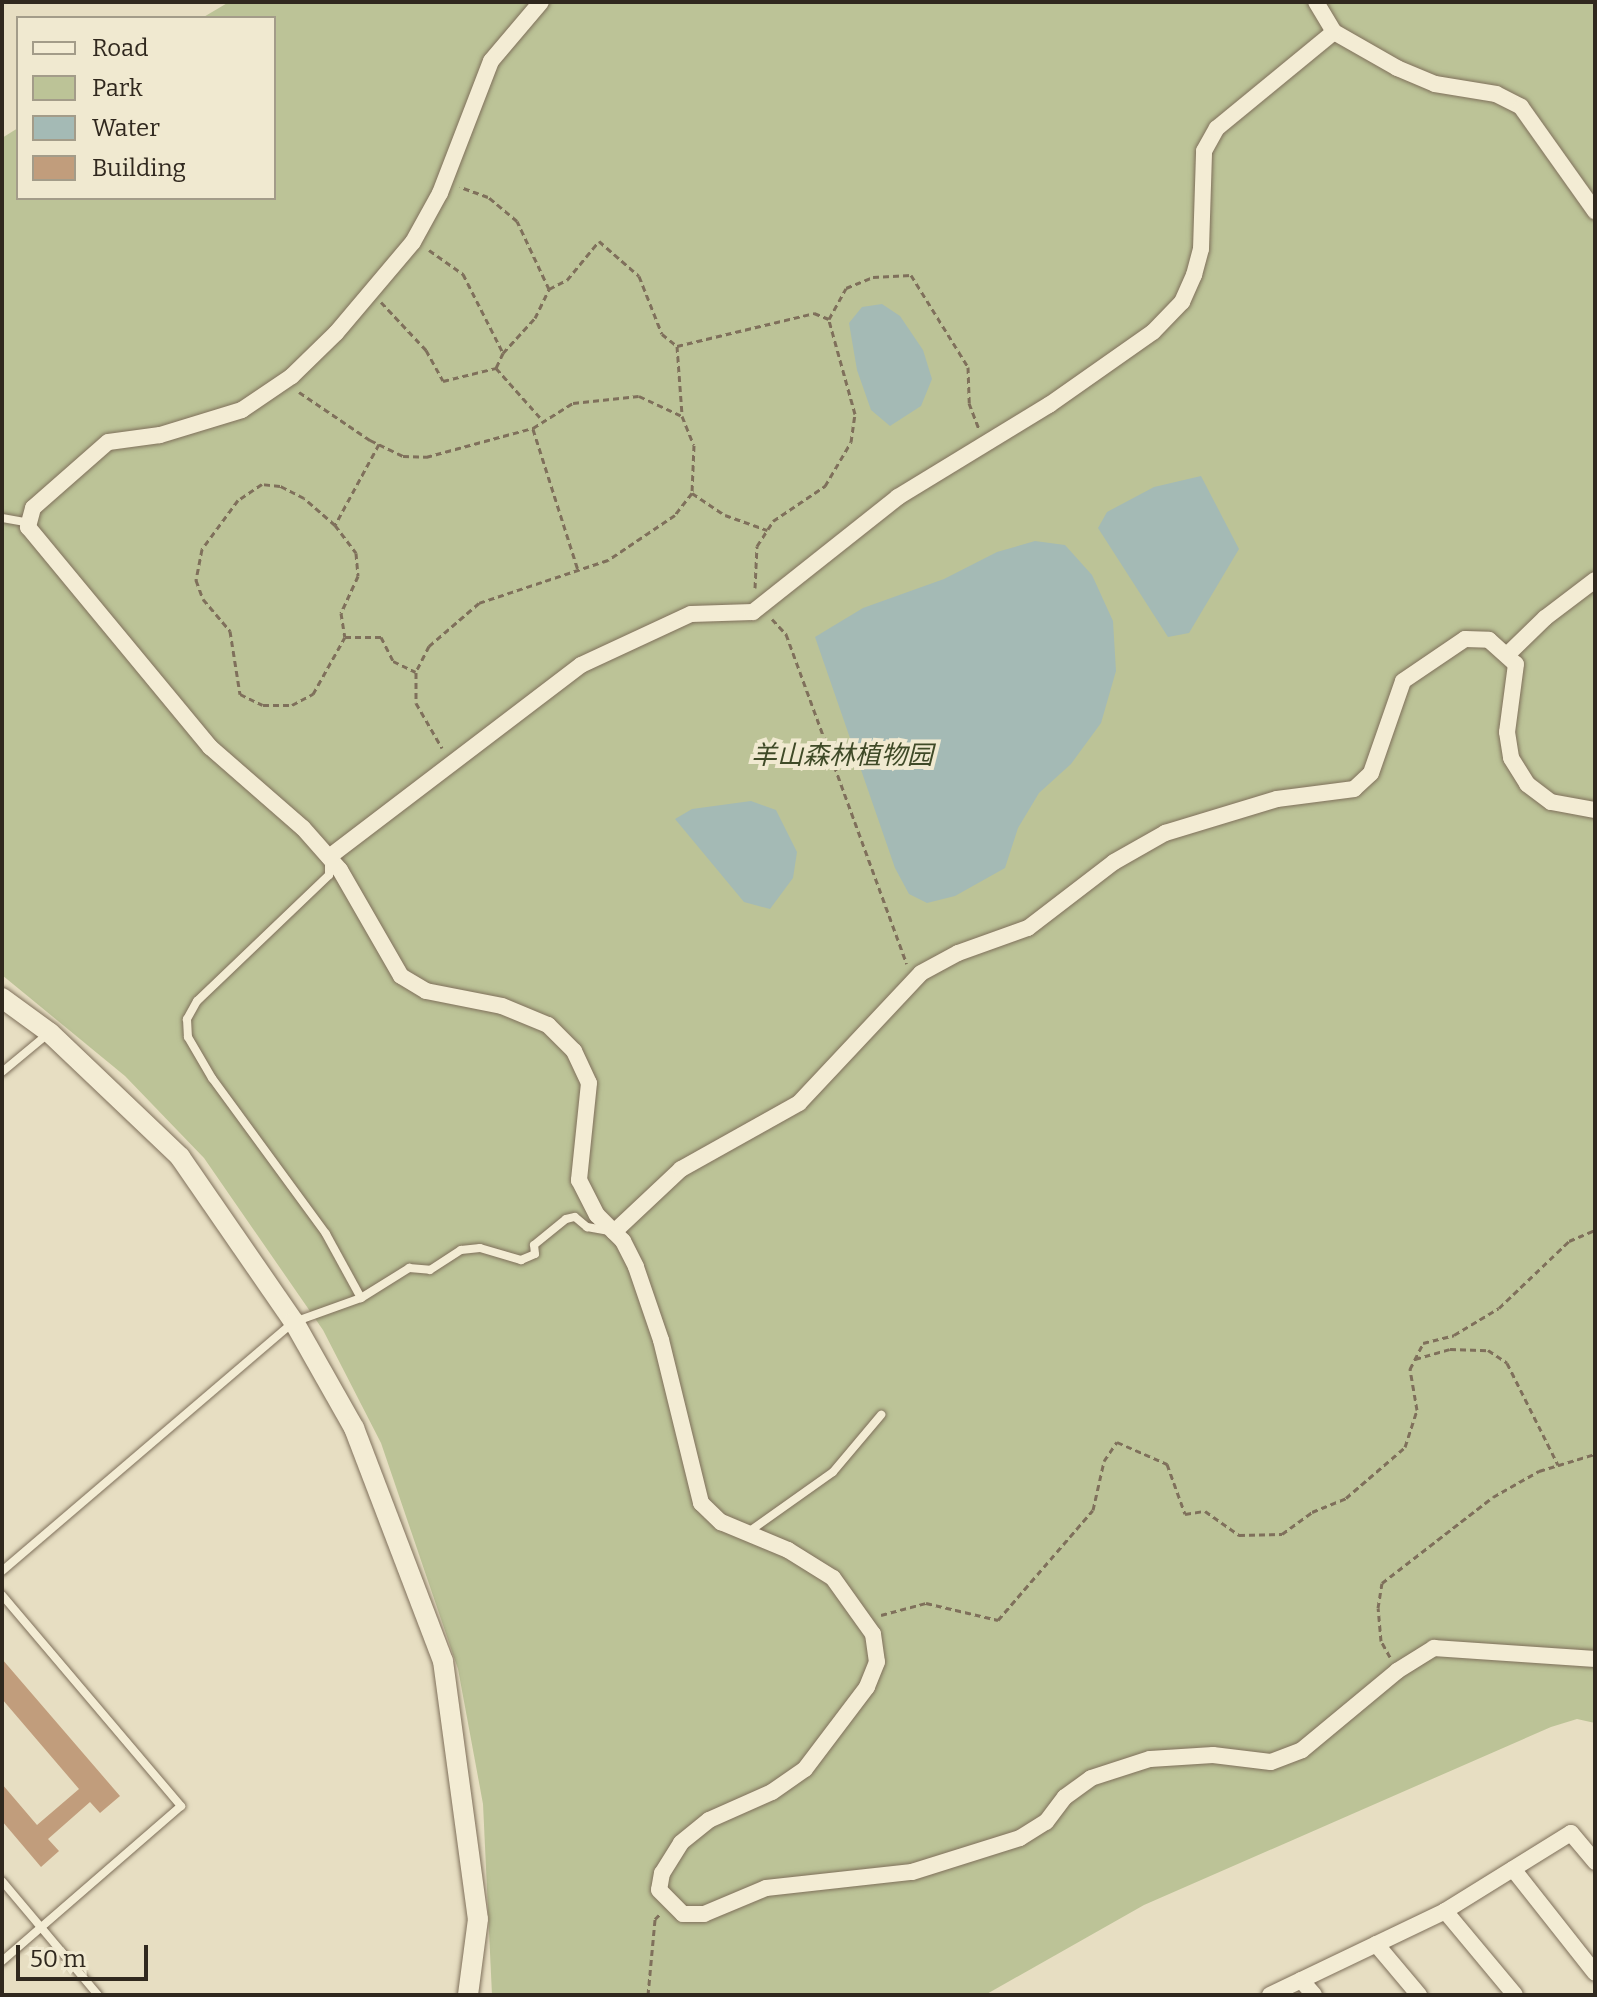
<!DOCTYPE html>
<html>
<head>
<meta charset="utf-8">
<style>
  body { margin:0 }
  #map { position:relative; width:1597px; height:1997px; overflow:hidden; background:#e7dec2; font-family:Bitter,"Noto Sans SC",serif }
  div>[style] { position:absolute }
  [style*='--x'] { left:calc(var(--x)*1px); top:calc(var(--y)*1px); width:calc(var(--w)*1px); rotate:calc(var(--a)*1deg) }
  .green>* { inset:0; background:#bcc397 }
  .water>* { inset:0; background:#a4bab5 }
  .building>* { inset:0; background:#c19d7c }
  .path>* { height:3px; margin-top:-1.5px; transform-origin:0; background:repeating-linear-gradient(90deg,#7f705b 0 6px,transparent 0 10px) }
  .roads { filter:drop-shadow(0 0 2px #7f705b) drop-shadow(0 0 2px #7f705b) }
  .service>* { height:8px; margin:-4px; padding:0 4px; transform-origin:4px; border-radius:4px; background:#f3ecd4 }
  .minor>* { height:16px; margin:-8px; padding:0 8px; transform-origin:8px; border-radius:8px; background:#f3ecd4 }
  .tertiary>* { height:20px; margin:-10px; padding:0 10px; transform-origin:10px; border-radius:10px; background:#f3ecd4 }
  span { translate:-50% -50%; white-space:nowrap; text-align:center; line-height:1.15; -webkit-text-stroke:8px #f0e9d0; paint-order:stroke }
  .park-label { font-size:26px; color:#3f4a27; font-style:italic }
  .frame { position:absolute; inset:0; border:4px solid #30281e; pointer-events:none }
  .legend { position:absolute; left:16px; top:16px; width:260px; height:184px; box-sizing:border-box; background:#f0e9d0; border:2px solid #a39c89; margin:0; padding:10px 14px; list-style:none; font-size:24px; color:#30281e }
  .legend li { display:flex; align-items:center; gap:16px; height:40px }
  .legend b { width:40px; border:2px solid #a39c89 }
  .scale { position:absolute; left:16px; top:1945px; width:132px; height:36px; box-sizing:border-box; border:4px solid #30281e; border-top:0; padding-left:10px; font-size:24px; line-height:28px; white-space:nowrap; color:#30281e; -webkit-text-stroke:6px #f0e9d0; paint-order:stroke }
</style>
</head>
<body>
<div id="map">
  <div class="green">
    <div style="clip-path:polygon(229px 2px,1595px 2px,1595px 1723px,1577px 1719px,1551px 1727px,1144px 1905px,985px 1995px,492px 1995px,483px 1804px,458px 1669px,381px 1443px,323px 1330px,204px 1158px,125px 1076px,2px 975px,2px 138px,18px 128px,18px 198px,274px 198px,274px 18px,202px 18px)"></div>
  </div>
  <div class="water">
    <div style="clip-path:polygon(882px 304px,900px 316px,923px 350px,932px 379px,921px 406px,890px 426px,871px 410px,857px 370px,849px 323px,862px 307px)"></div>
    <div style="clip-path:polygon(1201px 476px,1239px 549px,1189px 633px,1168px 637px,1098px 528px,1107px 512px,1154px 487px)"></div>
    <div style="clip-path:polygon(1035px 541px,1065px 545px,1092px 575px,1113px 621px,1116px 671px,1101px 723px,1071px 764px,1039px 793px,1018px 828px,1005px 868px,955px 896px,927px 903px,909px 894px,895px 868px,815px 637px,863px 608px,944px 579px,997px 552px)"></div>
    <div style="clip-path:polygon(751px 801px,776px 810px,797px 852px,793px 878px,770px 909px,744px 902px,675px 819px,692px 809px)"></div>
  </div>
  <div class="building">
    <div style="clip-path:polygon(2px 1659px,120px 1796px,100px 1813px,90px 1802px,48px 1839px,59px 1851px,41px 1867px,2px 1821px,2px 1784px,37px 1825px,79px 1789px,2px 1699px)"></div>
  </div>
  <div class="path">
    <div style="--x:429;--y:250;--w:42;--a:35.2"></div>
    <div style="--x:463;--y:274;--w:89;--a:63.1"></div>
    <div style="--x:503;--y:353;--w:47;--a:-47.6"></div>
    <div style="--x:535;--y:318;--w:32;--a:-64"></div>
    <div style="--x:549;--y:289;--w:75;--a:-115.2"></div>
    <div style="--x:517;--y:221;--w:38;--a:-140"></div>
    <div style="--x:488;--y:197;--w:30;--a:-160"></div>
    <div style="--x:549;--y:289;--w:20;--a:-27"></div>
    <div style="--x:567;--y:280;--w:50;--a:-50.6"></div>
    <div style="--x:599;--y:241;--w:53;--a:41.2"></div>
    <div style="--x:639;--y:276;--w:62;--a:68.4"></div>
    <div style="--x:662;--y:334;--w:19;--a:39"></div>
    <div style="--x:677;--y:346;--w:141;--a:-13.5"></div>
    <div style="--x:814;--y:313;--w:16;--a:22"></div>
    <div style="--x:829;--y:319;--w:35;--a:-61"></div>
    <div style="--x:846;--y:288;--w:29;--a:-22"></div>
    <div style="--x:873;--y:277;--w:38;--a:-3"></div>
    <div style="--x:911;--y:275;--w:108;--a:58.2"></div>
    <div style="--x:968;--y:367;--w:36;--a:88"></div>
    <div style="--x:969;--y:403;--w:28;--a:69"></div>
    <div style="--x:381;--y:302;--w:66;--a:46.8"></div>
    <div style="--x:426;--y:350;--w:35;--a:61"></div>
    <div style="--x:443;--y:381;--w:55;--a:-13.8"></div>
    <div style="--x:677;--y:346;--w:68;--a:85.8"></div>
    <div style="--x:503;--y:353;--w:17;--a:115"></div>
    <div style="--x:496;--y:368;--w:71;--a:48.4"></div>
    <div style="--x:299;--y:392;--w:86;--a:34.1"></div>
    <div style="--x:370;--y:440;--w:37;--a:26"></div>
    <div style="--x:403;--y:456;--w:23;--a:2"></div>
    <div style="--x:426;--y:457;--w:111;--a:-15.2"></div>
    <div style="--x:533;--y:428;--w:47;--a:-32"></div>
    <div style="--x:573;--y:403;--w:66;--a:-6.1"></div>
    <div style="--x:639;--y:396;--w:47;--a:24.9"></div>
    <div style="--x:682;--y:416;--w:31;--a:68"></div>
    <div style="--x:694;--y:445;--w:48;--a:92.4"></div>
    <div style="--x:692;--y:493;--w:28;--a:128"></div>
    <div style="--x:675;--y:515;--w:81;--a:146.1"></div>
    <div style="--x:608;--y:560;--w:136;--a:161.6"></div>
    <div style="--x:479;--y:603;--w:66;--a:139.3"></div>
    <div style="--x:429;--y:646;--w:29;--a:117"></div>
    <div style="--x:416;--y:672;--w:31;--a:90"></div>
    <div style="--x:416;--y:703;--w:52;--a:60"></div>
    <div style="--x:533;--y:429;--w:148;--a:72.3"></div>
    <div style="--x:379;--y:444;--w:92;--a:118.5"></div>
    <div style="--x:335;--y:525;--w:35;--a:53"></div>
    <div style="--x:356;--y:553;--w:23;--a:85"></div>
    <div style="--x:358;--y:576;--w:41;--a:114.7"></div>
    <div style="--x:341;--y:613;--w:24;--a:81"></div>
    <div style="--x:345;--y:637;--w:36;--a:0"></div>
    <div style="--x:381;--y:637;--w:27;--a:63"></div>
    <div style="--x:393;--y:661;--w:25;--a:26"></div>
    <div style="--x:692;--y:493;--w:40;--a:34"></div>
    <div style="--x:725;--y:515;--w:45;--a:19.7"></div>
    <div style="--x:335;--y:525;--w:41;--a:-138.9"></div>
    <div style="--x:304;--y:498;--w:27;--a:-153"></div>
    <div style="--x:280;--y:486;--w:18;--a:-174"></div>
    <div style="--x:262;--y:484;--w:29;--a:146"></div>
    <div style="--x:238;--y:500;--w:61;--a:126.3"></div>
    <div style="--x:202;--y:549;--w:32;--a:101"></div>
    <div style="--x:196;--y:580;--w:20;--a:70"></div>
    <div style="--x:203;--y:599;--w:42;--a:49.8"></div>
    <div style="--x:230;--y:631;--w:64;--a:81"></div>
    <div style="--x:240;--y:694;--w:25;--a:26"></div>
    <div style="--x:263;--y:705;--w:29;--a:0"></div>
    <div style="--x:292;--y:705;--w:24;--a:-28"></div>
    <div style="--x:313;--y:694;--w:65;--a:-60.7"></div>
    <div style="--x:755;--y:588;--w:42;--a:-87.3"></div>
    <div style="--x:757;--y:546;--w:30;--a:-57"></div>
    <div style="--x:773;--y:521;--w:63;--a:-33.9"></div>
    <div style="--x:825;--y:486;--w:51;--a:-59.4"></div>
    <div style="--x:851;--y:442;--w:28;--a:-82"></div>
    <div style="--x:855;--y:414;--w:98;--a:-105.5"></div>
    <div style="--x:772;--y:619;--w:21;--a:47"></div>
    <div style="--x:786;--y:634;--w:351;--a:69.9"></div>
    <div style="--x:1415;--y:1359;--w:36;--a:-16"></div>
    <div style="--x:1450;--y:1349;--w:38;--a:2"></div>
    <div style="--x:1488;--y:1350;--w:23;--a:34"></div>
    <div style="--x:1507;--y:1363;--w:114;--a:63.4"></div>
    <div style="--x:881;--y:1615;--w:47;--a:-14.9"></div>
    <div style="--x:926;--y:1603;--w:74;--a:13.3"></div>
    <div style="--x:998;--y:1620;--w:145;--a:-49.2"></div>
    <div style="--x:1093;--y:1510;--w:50;--a:-77.3"></div>
    <div style="--x:1104;--y:1461;--w:23;--a:-56"></div>
    <div style="--x:1117;--y:1442;--w:55;--a:23.7"></div>
    <div style="--x:1167;--y:1464;--w:53;--a:70.2"></div>
    <div style="--x:1185;--y:1514;--w:20;--a:-9"></div>
    <div style="--x:1205;--y:1511;--w:42;--a:35.2"></div>
    <div style="--x:1239;--y:1535;--w:43;--a:-1.3"></div>
    <div style="--x:1282;--y:1534;--w:37;--a:-36"></div>
    <div style="--x:1312;--y:1512;--w:37;--a:-22"></div>
    <div style="--x:1346;--y:1498;--w:78;--a:-40.8"></div>
    <div style="--x:1405;--y:1447;--w:39;--a:-72"></div>
    <div style="--x:1417;--y:1410;--w:42;--a:-99.7"></div>
    <div style="--x:1410;--y:1369;--w:29;--a:-63"></div>
    <div style="--x:1423;--y:1343;--w:32;--a:-14"></div>
    <div style="--x:1454;--y:1335;--w:52;--a:-31"></div>
    <div style="--x:1499;--y:1308;--w:97;--a:-43.7"></div>
    <div style="--x:1569;--y:1241;--w:28;--a:-23"></div>
    <div style="--x:1390;--y:1657;--w:18;--a:-119"></div>
    <div style="--x:1381;--y:1641;--w:33;--a:-95"></div>
    <div style="--x:1378;--y:1608;--w:25;--a:-81"></div>
    <div style="--x:1382;--y:1583;--w:140;--a:-37.8"></div>
    <div style="--x:1493;--y:1497;--w:53;--a:-29.5"></div>
    <div style="--x:1539;--y:1471;--w:59;--a:-16.9"></div>
    <div style="--x:648;--y:1995;--w:76;--a:-84.7"></div>
    <div style="--x:655;--y:1919;--w:8;--a:-45"></div>
  </div>
  <div class="roads">
    <div class="service">
      <div style="--x:2;--y:518;--w:27;--a:10"></div>
      <div style="--x:329;--y:862;--w:13;--a:90"></div>
      <div style="--x:329;--y:875;--w:182;--a:136.3"></div>
      <div style="--x:197;--y:1001;--w:21;--a:119"></div>
      <div style="--x:187;--y:1019;--w:18;--a:87"></div>
      <div style="--x:188;--y:1037;--w:48;--a:59.7"></div>
      <div style="--x:212;--y:1078;--w:193;--a:53.8"></div>
      <div style="--x:326;--y:1234;--w:73;--a:61.3"></div>
      <div style="--x:2;--y:1072;--w:61;--a:-39.7"></div>
      <div style="--x:747;--y:1533;--w:105;--a:-35.3"></div>
      <div style="--x:833;--y:1472;--w:75;--a:-49.9"></div>
      <div style="--x:2;--y:1571;--w:384;--a:-40.5"></div>
      <div style="--x:294;--y:1322;--w:71;--a:-19.7"></div>
      <div style="--x:361;--y:1298;--w:57;--a:-32"></div>
      <div style="--x:409;--y:1268;--w:21;--a:5"></div>
      <div style="--x:430;--y:1270;--w:37;--a:-33"></div>
      <div style="--x:461;--y:1250;--w:19;--a:-6"></div>
      <div style="--x:480;--y:1248;--w:43;--a:16.3"></div>
      <div style="--x:521;--y:1260;--w:15;--a:-23"></div>
      <div style="--x:535;--y:1254;--w:9;--a:-96"></div>
      <div style="--x:534;--y:1245;--w:41;--a:-39.1"></div>
      <div style="--x:566;--y:1219;--w:9;--a:-13"></div>
      <div style="--x:575;--y:1217;--w:16;--a:40"></div>
      <div style="--x:587;--y:1227;--w:27;--a:10"></div>
      <div style="--x:2;--y:1595;--w:277;--a:49.7"></div>
      <div style="--x:181;--y:1806;--w:237;--a:139.1"></div>
      <div style="--x:2;--y:1881;--w:149;--a:49.9"></div>
    </div>
    <div class="minor">
      <div style="--x:541;--y:2;--w:77;--a:130.3"></div>
      <div style="--x:491;--y:61;--w:142;--a:111.1"></div>
      <div style="--x:440;--y:193;--w:56;--a:118.9"></div>
      <div style="--x:413;--y:242;--w:119;--a:130.2"></div>
      <div style="--x:336;--y:333;--w:62;--a:135.7"></div>
      <div style="--x:292;--y:376;--w:60;--a:145.8"></div>
      <div style="--x:242;--y:410;--w:86;--a:163"></div>
      <div style="--x:160;--y:435;--w:52;--a:172.3"></div>
      <div style="--x:108;--y:442;--w:100;--a:138.7"></div>
      <div style="--x:33;--y:508;--w:20;--a:105"></div>
      <div style="--x:28;--y:527;--w:286;--a:50.4"></div>
      <div style="--x:210;--y:747;--w:123;--a:41.1"></div>
      <div style="--x:303;--y:828;--w:56;--a:48.6"></div>
      <div style="--x:340;--y:870;--w:122;--a:60.1"></div>
      <div style="--x:401;--y:976;--w:29;--a:31"></div>
      <div style="--x:426;--y:991;--w:77;--a:11.2"></div>
      <div style="--x:502;--y:1006;--w:50;--a:22.4"></div>
      <div style="--x:548;--y:1025;--w:37;--a:45"></div>
      <div style="--x:574;--y:1051;--w:35;--a:65"></div>
      <div style="--x:589;--y:1083;--w:98;--a:95.9"></div>
      <div style="--x:579;--y:1180;--w:39;--a:63"></div>
      <div style="--x:597;--y:1215;--w:37;--a:45"></div>
      <div style="--x:623;--y:1241;--w:29;--a:63"></div>
      <div style="--x:636;--y:1267;--w:77;--a:71.1"></div>
      <div style="--x:661;--y:1340;--w:168;--a:76.2"></div>
      <div style="--x:701;--y:1503;--w:28;--a:44"></div>
      <div style="--x:721;--y:1522;--w:73;--a:22.7"></div>
      <div style="--x:788;--y:1550;--w:53;--a:31.9"></div>
      <div style="--x:833;--y:1578;--w:69;--a:54.5"></div>
      <div style="--x:873;--y:1634;--w:28;--a:82"></div>
      <div style="--x:877;--y:1662;--w:27;--a:112"></div>
      <div style="--x:867;--y:1687;--w:103;--a:127.1"></div>
      <div style="--x:805;--y:1769;--w:40;--a:145.1"></div>
      <div style="--x:772;--y:1792;--w:69;--a:156"></div>
      <div style="--x:709;--y:1820;--w:36;--a:141"></div>
      <div style="--x:681;--y:1843;--w:36;--a:122"></div>
      <div style="--x:662;--y:1873;--w:17;--a:100"></div>
      <div style="--x:659;--y:1890;--w:34;--a:45"></div>
      <div style="--x:683;--y:1914;--w:21;--a:0"></div>
      <div style="--x:704;--y:1914;--w:67;--a:-22.8"></div>
      <div style="--x:766;--y:1888;--w:147;--a:-6.3"></div>
      <div style="--x:912;--y:1872;--w:113;--a:-17.5"></div>
      <div style="--x:1020;--y:1838;--w:31;--a:-32"></div>
      <div style="--x:1046;--y:1822;--w:31;--a:-53"></div>
      <div style="--x:1065;--y:1797;--w:32;--a:-36"></div>
      <div style="--x:1091;--y:1778;--w:62;--a:-17.9"></div>
      <div style="--x:1150;--y:1759;--w:63;--a:-3.6"></div>
      <div style="--x:1213;--y:1755;--w:58;--a:6.9"></div>
      <div style="--x:1271;--y:1762;--w:33;--a:-21"></div>
      <div style="--x:1302;--y:1750;--w:124;--a:-39.7"></div>
      <div style="--x:1397;--y:1671;--w:44;--a:-31.9"></div>
      <div style="--x:1434;--y:1648;--w:161;--a:3.9"></div>
      <div style="--x:1316;--y:2;--w:35;--a:59"></div>
      <div style="--x:1334;--y:32;--w:73;--a:29.7"></div>
      <div style="--x:1397;--y:68;--w:41;--a:22.8"></div>
      <div style="--x:1435;--y:84;--w:62;--a:9.3"></div>
      <div style="--x:1496;--y:94;--w:28;--a:27"></div>
      <div style="--x:1521;--y:107;--w:128;--a:54.6"></div>
      <div style="--x:1508;--y:654;--w:52;--a:-44.2"></div>
      <div style="--x:1545;--y:618;--w:63;--a:-37.2"></div>
      <div style="--x:329;--y:857;--w:317;--a:-37.3"></div>
      <div style="--x:581;--y:665;--w:121;--a:-24.9"></div>
      <div style="--x:691;--y:614;--w:62;--a:-1.8"></div>
      <div style="--x:753;--y:612;--w:185;--a:-38.4"></div>
      <div style="--x:898;--y:497;--w:177;--a:-31.4"></div>
      <div style="--x:1049;--y:405;--w:127;--a:-35.1"></div>
      <div style="--x:1153;--y:332;--w:42;--a:-46"></div>
      <div style="--x:1182;--y:302;--w:30;--a:-66"></div>
      <div style="--x:1194;--y:275;--w:27;--a:-75"></div>
      <div style="--x:1201;--y:249;--w:98;--a:-88.2"></div>
      <div style="--x:1204;--y:151;--w:26;--a:-61"></div>
      <div style="--x:1217;--y:128;--w:151;--a:-39.4"></div>
      <div style="--x:614;--y:1232;--w:92;--a:-43.2"></div>
      <div style="--x:681;--y:1169;--w:135;--a:-29.2"></div>
      <div style="--x:799;--y:1103;--w:178;--a:-46.8"></div>
      <div style="--x:921;--y:973;--w:42;--a:-28.4"></div>
      <div style="--x:958;--y:953;--w:74;--a:-19.7"></div>
      <div style="--x:1028;--y:928;--w:108;--a:-37.5"></div>
      <div style="--x:1114;--y:862;--w:59;--a:-29.6"></div>
      <div style="--x:1165;--y:833;--w:117;--a:-16.9"></div>
      <div style="--x:1277;--y:799;--w:78;--a:-7.4"></div>
      <div style="--x:1354;--y:789;--w:23;--a:-43"></div>
      <div style="--x:1371;--y:773;--w:97;--a:-70.8"></div>
      <div style="--x:1403;--y:681;--w:75;--a:-34.1"></div>
      <div style="--x:1465;--y:639;--w:24;--a:2"></div>
      <div style="--x:1489;--y:640;--w:36;--a:42"></div>
      <div style="--x:1516;--y:664;--w:69;--a:97.5"></div>
      <div style="--x:1507;--y:732;--w:26;--a:81"></div>
      <div style="--x:1511;--y:758;--w:31;--a:58"></div>
      <div style="--x:1527;--y:784;--w:30;--a:37"></div>
      <div style="--x:1551;--y:802;--w:45;--a:10.3"></div>
      <div style="--x:1513;--y:1869;--w:132;--a:51.7"></div>
      <div style="--x:1445;--y:1911;--w:109;--a:50.2"></div>
      <div style="--x:1376;--y:1944;--w:67;--a:49.9"></div>
      <div style="--x:1301;--y:1980;--w:20;--a:49"></div>
      <div style="--x:1270;--y:1995;--w:194;--a:-25.6"></div>
      <div style="--x:1445;--y:1911;--w:148;--a:-31.8"></div>
      <div style="--x:1571;--y:1833;--w:38;--a:50"></div>
    </div>
    <div class="tertiary">
      <div style="--x:2;--y:998;--w:59;--a:36.1"></div>
      <div style="--x:50;--y:1033;--w:180;--a:43.6"></div>
      <div style="--x:180;--y:1157;--w:201;--a:55.4"></div>
      <div style="--x:294;--y:1322;--w:122;--a:60.5"></div>
      <div style="--x:354;--y:1428;--w:249;--a:69.1"></div>
      <div style="--x:443;--y:1661;--w:260;--a:82.3"></div>
      <div style="--x:478;--y:1919;--w:77;--a:97.5"></div>
    </div>
  </div>
  <div class="park-label">
    <span style="left:842px;top:756px">羊山森林植物园</span>
  </div>
  <div class="frame"></div>
  <ul class="legend">
  <li><b style="height:10px;background:#f3ecd4"></b>Road</li>
  <li><b style="height:22px;background:#bcc397"></b>Park</li>
  <li><b style="height:22px;background:#a4bab5"></b>Water</li>
  <li><b style="height:22px;background:#c19d7c"></b>Building</li>
  </ul>
  <div class="scale">50 m</div>
</div>
</body>
</html>
